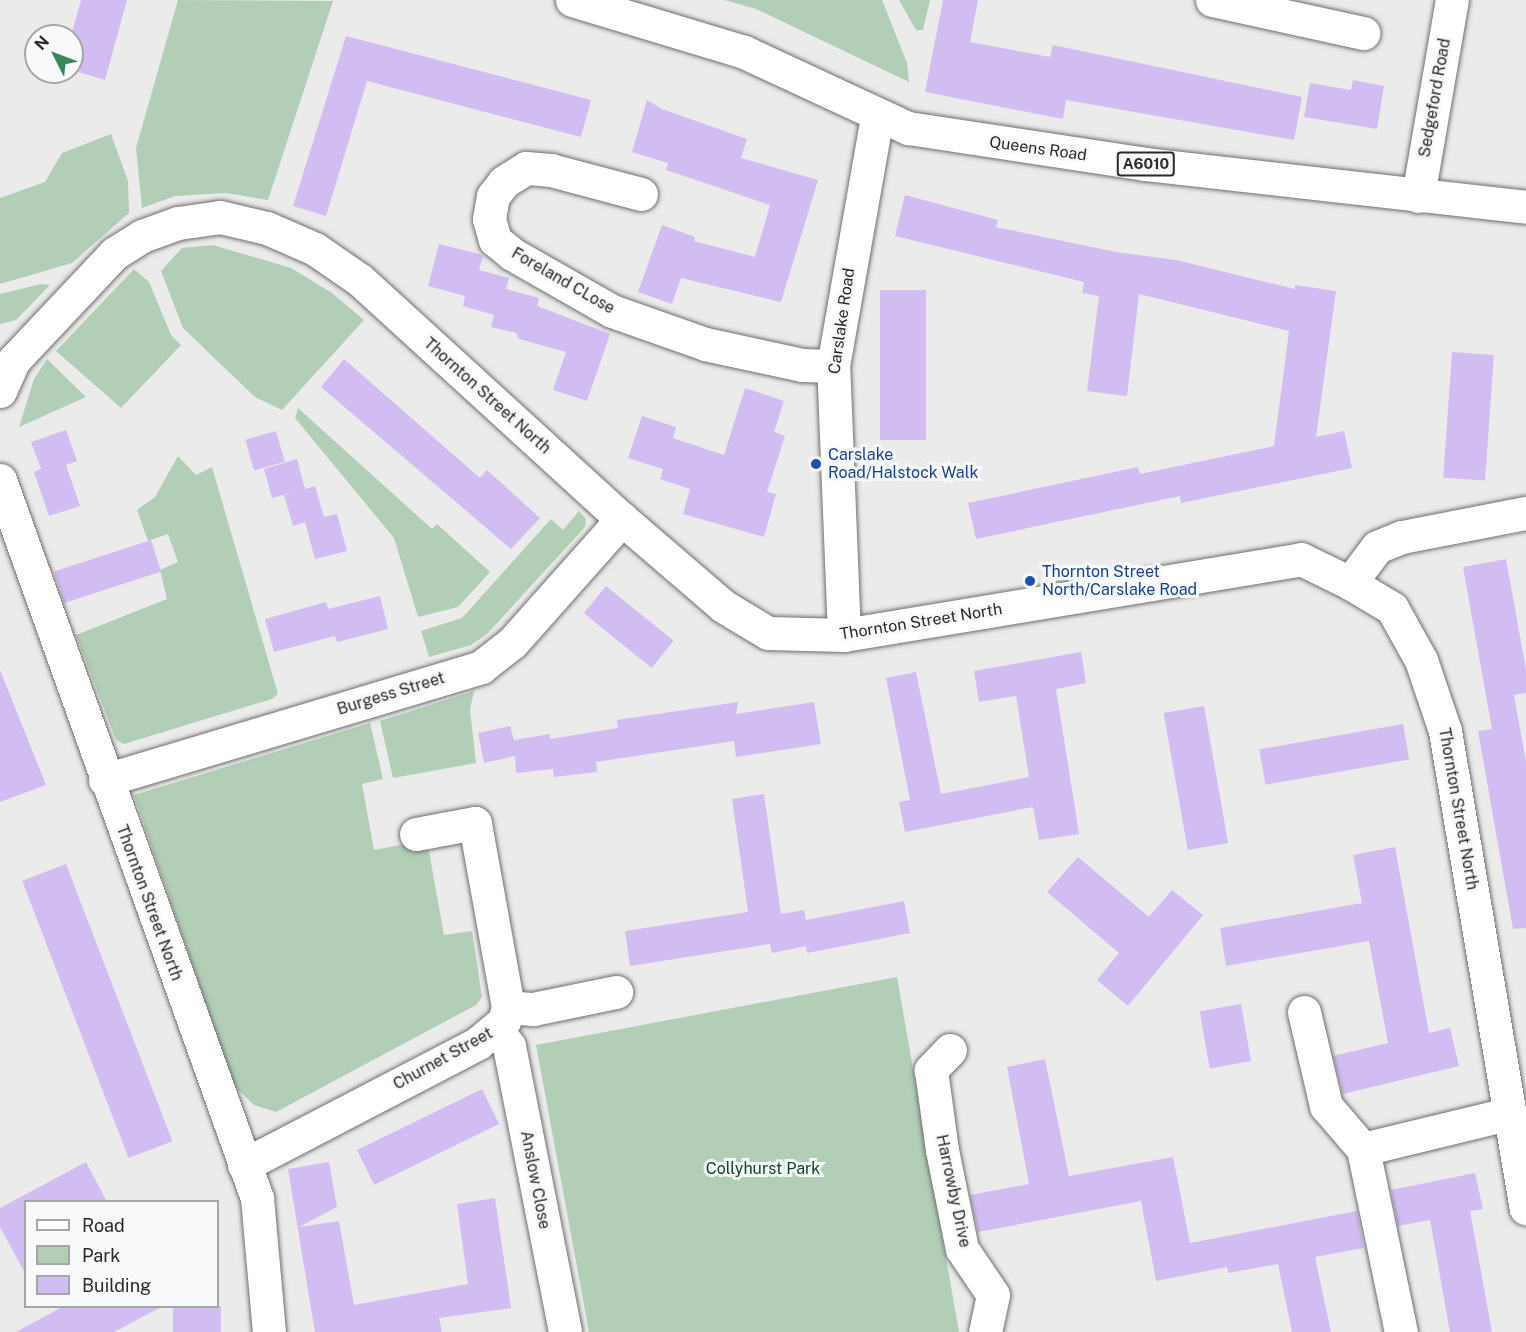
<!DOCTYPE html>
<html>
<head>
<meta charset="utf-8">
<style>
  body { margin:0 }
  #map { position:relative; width:1526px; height:1332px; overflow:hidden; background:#ebebec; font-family:"Public Sans",sans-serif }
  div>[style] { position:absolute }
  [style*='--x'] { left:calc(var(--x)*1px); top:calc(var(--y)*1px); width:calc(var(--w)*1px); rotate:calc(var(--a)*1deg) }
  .green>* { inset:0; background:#b2ceb6 }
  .building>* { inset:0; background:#d2bdf2; transform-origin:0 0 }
  .roads { filter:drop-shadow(0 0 2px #6f6f70) drop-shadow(0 0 2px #6f6f70) }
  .minor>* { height:33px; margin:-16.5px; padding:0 16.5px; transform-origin:16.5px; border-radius:16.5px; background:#fff }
  .trunk>* { height:33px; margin:-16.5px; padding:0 16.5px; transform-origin:16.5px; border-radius:16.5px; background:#fff }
  .dots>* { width:16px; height:16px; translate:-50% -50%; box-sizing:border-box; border:3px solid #f8f9fa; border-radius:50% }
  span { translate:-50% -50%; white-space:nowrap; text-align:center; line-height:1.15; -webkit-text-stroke:6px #f8f9fa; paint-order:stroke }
  .shield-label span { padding:2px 4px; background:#f8f9fa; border:2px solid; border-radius:4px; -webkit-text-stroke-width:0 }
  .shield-label { font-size:15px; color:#2a2a2a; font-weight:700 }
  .street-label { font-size:16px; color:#2a2a2a }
  .transit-label { font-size:16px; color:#164399 }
  .left { translate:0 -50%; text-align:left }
  .park-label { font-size:16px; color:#0f451f }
  .legend { position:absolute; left:24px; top:1200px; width:195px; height:108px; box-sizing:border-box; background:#f8f9fa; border:2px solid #a6a6a7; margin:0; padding:8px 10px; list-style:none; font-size:18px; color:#2a2a2a }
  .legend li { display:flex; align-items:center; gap:12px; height:30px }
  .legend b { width:30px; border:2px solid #a6a6a7 }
  .north { position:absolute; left:24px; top:24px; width:60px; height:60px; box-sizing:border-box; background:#f8f9fa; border:2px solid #a6a6a7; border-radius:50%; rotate:312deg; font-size:16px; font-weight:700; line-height:24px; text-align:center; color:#2a2a2a }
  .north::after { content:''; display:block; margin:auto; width:21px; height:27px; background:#378757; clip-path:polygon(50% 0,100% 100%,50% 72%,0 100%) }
</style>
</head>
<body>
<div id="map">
  <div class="green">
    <div style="clip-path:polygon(178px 0,333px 1px,268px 200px,226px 193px,175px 196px,142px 208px,136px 148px)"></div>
    <div style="clip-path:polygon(724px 0,882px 0,907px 63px,909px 82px,756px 9px)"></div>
    <div style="clip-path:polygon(899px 0,930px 0,923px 30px,916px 30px)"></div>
    <div style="clip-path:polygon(111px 134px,128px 181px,129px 213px,72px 263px,0 284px,0 198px,45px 182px,62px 153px)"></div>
    <div style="clip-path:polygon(213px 245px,291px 268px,332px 293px,364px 320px,282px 410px,255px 397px,183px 328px,161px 271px,182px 248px)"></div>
    <div style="clip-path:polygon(134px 269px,149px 282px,171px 335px,181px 345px,121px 408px,56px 351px)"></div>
    <div style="clip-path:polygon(41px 284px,50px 285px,16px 320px,0 324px,0 294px)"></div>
    <div style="clip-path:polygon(47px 359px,86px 397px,19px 427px,34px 379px)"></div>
    <div style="clip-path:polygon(298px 408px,432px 529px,437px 524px,490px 572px,458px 607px,418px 617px,394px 538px,295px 418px)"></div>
    <div style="clip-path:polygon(178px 456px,196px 475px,212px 467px,278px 694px,272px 699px,124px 744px,116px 740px,76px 635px,167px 599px,160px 570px,178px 562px,168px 534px,148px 541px,137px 510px,155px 497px)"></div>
    <div style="clip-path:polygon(579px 511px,586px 519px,585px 527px,487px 634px,471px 645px,429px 657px,421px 631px,462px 618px,551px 519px,563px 530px)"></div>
    <div style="clip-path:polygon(474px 691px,470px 710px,476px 763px,393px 778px,380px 721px)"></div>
    <div style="clip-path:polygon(370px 723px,383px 779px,362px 784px,374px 850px,427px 840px,444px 935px,472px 931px,482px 997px,476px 1005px,276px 1112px,254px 1105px,234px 1086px,134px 795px)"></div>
    <div style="clip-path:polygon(897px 977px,959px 1332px,589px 1332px,536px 1045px)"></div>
  </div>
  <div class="building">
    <div style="clip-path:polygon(81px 0,127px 0,105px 80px,72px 70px,72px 32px)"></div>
    <div style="clip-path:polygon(943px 0,978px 0,970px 42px,1050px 57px,1053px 45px,1302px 97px,1294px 140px,1066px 100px,1063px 119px,925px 92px)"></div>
    <div style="clip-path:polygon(346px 36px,591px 100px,581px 137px,367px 81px,326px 216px,293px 206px)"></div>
    <div style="clip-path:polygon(1353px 80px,1384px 86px,1377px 129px,1304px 117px,1310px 83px,1351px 90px)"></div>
    <div style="clip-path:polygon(647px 100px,662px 109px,747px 139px,741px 158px,818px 180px,781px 302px,681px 278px,672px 304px,638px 292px,662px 225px,695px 237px,694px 241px,755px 257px,770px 205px,666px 170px,668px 163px,632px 152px)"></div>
    <div style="clip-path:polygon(905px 195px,998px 220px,996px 227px,1116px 252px,1176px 260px,1295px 289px,1295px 285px,1336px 291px,1316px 437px,1344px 431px,1352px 468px,1181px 503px,1180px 496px,976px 539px,968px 503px,1138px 467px,1140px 474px,1274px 446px,1289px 331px,1139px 294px,1127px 396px,1087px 391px,1099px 296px,1082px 293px,1084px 282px,895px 236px)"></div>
    <div style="clip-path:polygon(439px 244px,483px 255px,479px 270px,509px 278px,506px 289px,539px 298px,537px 306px,610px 334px,587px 401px,553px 390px,566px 352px,519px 339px,516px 333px,491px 327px,494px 315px,463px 306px,465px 296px,428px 286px)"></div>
    <div style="left:880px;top:290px;width:46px;height:150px"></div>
    <div style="left:1452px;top:352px;width:42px;height:126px;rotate:4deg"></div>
    <div style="clip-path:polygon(344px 359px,480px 478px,487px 470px,540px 518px,511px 549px,321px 387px)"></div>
    <div style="clip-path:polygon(745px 388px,784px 401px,774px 432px,785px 436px,767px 492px,776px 494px,764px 537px,683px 514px,690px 489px,660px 479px,663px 469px,628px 458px,642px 416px,676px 427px,673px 438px,724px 455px)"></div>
    <div style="clip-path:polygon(66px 430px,77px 461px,66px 465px,80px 506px,49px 516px,34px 472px,41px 469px,31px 442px)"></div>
    <div style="left:276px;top:431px;width:32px;height:32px;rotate:74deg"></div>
    <div style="clip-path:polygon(297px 459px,305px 489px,315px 486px,324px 517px,337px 514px,347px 551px,315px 559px,305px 522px,293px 526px,284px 495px,301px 490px,272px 498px,264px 469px)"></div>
    <div style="left:151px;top:540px;width:33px;height:102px;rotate:72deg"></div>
    <div style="clip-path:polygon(1506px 559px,1526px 670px,1526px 693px,1514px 695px,1526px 762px,1526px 928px,1513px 929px,1478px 731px,1492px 729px,1463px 567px)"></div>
    <div style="left:606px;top:586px;width:87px;height:35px;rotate:39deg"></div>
    <div style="clip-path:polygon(380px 596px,388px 629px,337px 642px,335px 636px,274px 652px,265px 619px,326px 602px,328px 609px)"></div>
    <div style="clip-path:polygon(1081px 652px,1086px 683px,1056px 689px,1079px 834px,1039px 840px,1033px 807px,905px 832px,899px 802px,910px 800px,886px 678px,916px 672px,941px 794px,1029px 777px,1016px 696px,979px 702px,974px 671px)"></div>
    <div style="clip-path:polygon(0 670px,46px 785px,0 802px)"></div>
    <div style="clip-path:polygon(738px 702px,736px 714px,814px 702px,821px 744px,736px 757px,734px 741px,596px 762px,597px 772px,554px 777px,553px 769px,516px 773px,515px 756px,484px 763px,478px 733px,510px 726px,514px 740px,550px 734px,550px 739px,618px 728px,617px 720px)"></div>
    <div style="left:1204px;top:706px;width:139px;height:41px;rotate:80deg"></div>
    <div style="left:1403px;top:724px;width:36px;height:146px;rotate:80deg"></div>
    <div style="clip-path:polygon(764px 794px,781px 914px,804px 910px,806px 920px,904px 901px,910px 933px,807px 953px,806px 946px,772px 953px,770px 944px,630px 966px,625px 931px,748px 912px,732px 799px)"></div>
    <div style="clip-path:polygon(1395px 847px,1429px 1033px,1450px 1028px,1459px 1066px,1343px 1094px,1333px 1056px,1388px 1043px,1369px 941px,1226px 966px,1220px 928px,1362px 903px,1353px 855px)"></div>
    <div style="clip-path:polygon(1078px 857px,1149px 917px,1172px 890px,1203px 915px,1128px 1006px,1097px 980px,1119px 953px,1047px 892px)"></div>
    <div style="left:66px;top:864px;width:297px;height:47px;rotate:69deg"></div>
    <div style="left:1241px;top:1004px;width:58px;height:42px;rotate:80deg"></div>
    <div style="clip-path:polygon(1045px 1059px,1069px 1176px,1173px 1157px,1190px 1243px,1357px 1211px,1364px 1248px,1315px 1257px,1331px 1332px,1292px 1332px,1278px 1264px,1228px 1273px,1227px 1267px,1156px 1281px,1141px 1201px,978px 1232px,970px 1195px,1029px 1184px,1007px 1067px)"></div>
    <div style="left:482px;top:1089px;width:39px;height:139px;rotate:64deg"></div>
    <div style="clip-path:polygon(86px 1162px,107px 1202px,26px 1202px,26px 1275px,0 1227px,0 1208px)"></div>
    <div style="clip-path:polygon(329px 1162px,337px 1207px,299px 1227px,339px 1221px,354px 1305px,468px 1284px,457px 1204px,495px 1198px,511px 1308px,439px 1318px,442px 1332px,315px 1332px,288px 1169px)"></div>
    <div style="clip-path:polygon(1475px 1173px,1483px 1209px,1470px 1211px,1492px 1332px,1450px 1332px,1430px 1220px,1398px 1226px,1391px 1190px)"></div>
    <div style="clip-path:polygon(64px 1306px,163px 1306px,114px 1332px,16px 1332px)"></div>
    <div style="left:173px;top:1306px;width:48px;height:26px"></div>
  </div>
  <div class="roads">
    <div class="minor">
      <div style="--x:1212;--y:0;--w:155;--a:12.3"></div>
      <div style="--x:641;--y:194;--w:93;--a:-165.1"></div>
      <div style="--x:551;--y:170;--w:25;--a:-175"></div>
      <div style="--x:526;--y:168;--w:26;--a:148"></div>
      <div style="--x:504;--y:182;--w:18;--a:128"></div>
      <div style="--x:493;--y:196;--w:23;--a:100"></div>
      <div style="--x:489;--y:219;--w:22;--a:74"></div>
      <div style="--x:495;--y:240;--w:22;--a:39"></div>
      <div style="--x:512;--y:254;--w:115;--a:29.7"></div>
      <div style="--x:612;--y:311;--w:99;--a:19.5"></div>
      <div style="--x:705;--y:344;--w:99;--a:12.2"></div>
      <div style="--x:802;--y:365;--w:31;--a:2"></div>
      <div style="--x:1418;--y:196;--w:199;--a:-80.2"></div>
      <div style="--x:0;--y:391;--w:34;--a:-66"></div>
      <div style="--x:14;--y:360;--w:147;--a:-46.7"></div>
      <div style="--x:115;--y:253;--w:32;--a:-32"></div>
      <div style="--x:142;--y:236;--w:38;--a:-20"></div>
      <div style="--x:178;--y:223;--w:42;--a:-8.1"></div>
      <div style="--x:220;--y:217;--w:48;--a:13.2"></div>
      <div style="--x:267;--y:228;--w:52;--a:23.6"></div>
      <div style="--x:315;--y:249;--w:55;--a:34.6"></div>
      <div style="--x:360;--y:280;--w:355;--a:42.4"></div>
      <div style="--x:622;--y:519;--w:133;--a:40.7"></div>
      <div style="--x:723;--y:606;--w:52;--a:31"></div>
      <div style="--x:768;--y:633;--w:76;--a:1.5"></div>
      <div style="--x:844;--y:635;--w:463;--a:-9.4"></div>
      <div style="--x:1301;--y:559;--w:55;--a:26.1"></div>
      <div style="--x:1350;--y:583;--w:49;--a:30.8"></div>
      <div style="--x:1392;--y:608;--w:60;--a:60.9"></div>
      <div style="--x:1421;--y:660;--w:75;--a:71.3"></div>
      <div style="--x:1445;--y:731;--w:484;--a:80.4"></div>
      <div style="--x:0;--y:480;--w:763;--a:70.31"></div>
      <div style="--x:257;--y:1198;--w:135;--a:84.9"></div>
      <div style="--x:1350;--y:583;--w:45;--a:-53.1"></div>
      <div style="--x:1377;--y:547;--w:27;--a:-22"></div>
      <div style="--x:1402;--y:537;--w:126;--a:-11"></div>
      <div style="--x:844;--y:635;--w:269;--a:-92.3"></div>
      <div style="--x:833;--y:366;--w:253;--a:-80"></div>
      <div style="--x:105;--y:780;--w:393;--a:-16.7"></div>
      <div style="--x:481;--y:667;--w:39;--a:-38"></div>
      <div style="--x:512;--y:643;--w:166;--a:-48.4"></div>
      <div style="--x:508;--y:1007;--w:25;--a:5"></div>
      <div style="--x:533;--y:1009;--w:85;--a:-11.6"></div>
      <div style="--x:1304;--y:1012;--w:97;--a:76.8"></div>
      <div style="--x:1326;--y:1106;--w:57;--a:49.3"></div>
      <div style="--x:1363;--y:1149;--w:149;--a:-13.6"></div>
      <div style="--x:497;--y:1031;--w:19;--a:51"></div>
      <div style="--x:509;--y:1046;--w:291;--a:78.9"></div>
      <div style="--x:950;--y:1050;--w:28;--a:134"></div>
      <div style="--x:931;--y:1070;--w:81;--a:82.2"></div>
      <div style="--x:942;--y:1150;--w:101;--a:78.6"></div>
      <div style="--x:962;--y:1249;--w:55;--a:56"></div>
      <div style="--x:993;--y:1295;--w:38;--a:102"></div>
      <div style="--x:1363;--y:1149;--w:187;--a:78.3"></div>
      <div style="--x:244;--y:1165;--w:264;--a:-27.5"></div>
      <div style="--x:478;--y:1043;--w:34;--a:-40"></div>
      <div style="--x:504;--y:1021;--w:15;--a:-74"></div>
      <div style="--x:508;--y:1007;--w:187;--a:-100.2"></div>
      <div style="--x:475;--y:823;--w:60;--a:169.4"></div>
    </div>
    <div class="trunk">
      <div style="--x:572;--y:0;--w:180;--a:16.8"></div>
      <div style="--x:744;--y:52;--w:181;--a:24.9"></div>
      <div style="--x:908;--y:128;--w:240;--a:8.6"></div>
      <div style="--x:1145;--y:164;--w:383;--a:6.4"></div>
    </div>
  </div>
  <div class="dots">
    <div style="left:816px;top:464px;background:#1a4fb4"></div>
    <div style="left:1030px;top:581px;background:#1a4fb4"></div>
  </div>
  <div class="shield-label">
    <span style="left:1146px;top:164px">A6010</span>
  </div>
  <div class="street-label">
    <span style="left:1435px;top:98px;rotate:-80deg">Sedgeford Road</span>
    <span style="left:1038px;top:149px;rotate:8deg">Queens Road</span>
    <span style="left:563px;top:281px;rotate:30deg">Foreland CLose</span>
    <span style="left:842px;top:321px;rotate:-82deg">Carslake Road</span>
    <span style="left:487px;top:396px;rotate:42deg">Thornton Street North</span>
    <span style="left:921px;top:622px;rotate:-9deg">Thornton Street North</span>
    <span style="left:391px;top:694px;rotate:-17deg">Burgess Street</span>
    <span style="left:1458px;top:809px;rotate:80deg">Thornton Street North</span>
    <span style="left:149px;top:903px;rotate:70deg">Thornton Street North</span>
    <span style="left:443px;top:1059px;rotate:-29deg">Churnet Street</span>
    <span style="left:535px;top:1180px;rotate:79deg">Anslow Close</span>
    <span style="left:953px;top:1191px;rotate:78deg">Harrowby Drive</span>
  </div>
  <div class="transit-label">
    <span class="left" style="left:828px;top:464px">Carslake<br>Road/Halstock Walk</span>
    <span class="left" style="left:1042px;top:581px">Thornton Street<br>North/Carslake Road</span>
  </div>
  <div class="park-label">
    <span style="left:763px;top:1169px">Collyhurst Park</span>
  </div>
  <ul class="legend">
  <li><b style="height:8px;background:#fff"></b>Road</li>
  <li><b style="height:16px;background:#b2ceb6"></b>Park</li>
  <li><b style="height:16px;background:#d2bdf2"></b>Building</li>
  </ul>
  <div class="north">N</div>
</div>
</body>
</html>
